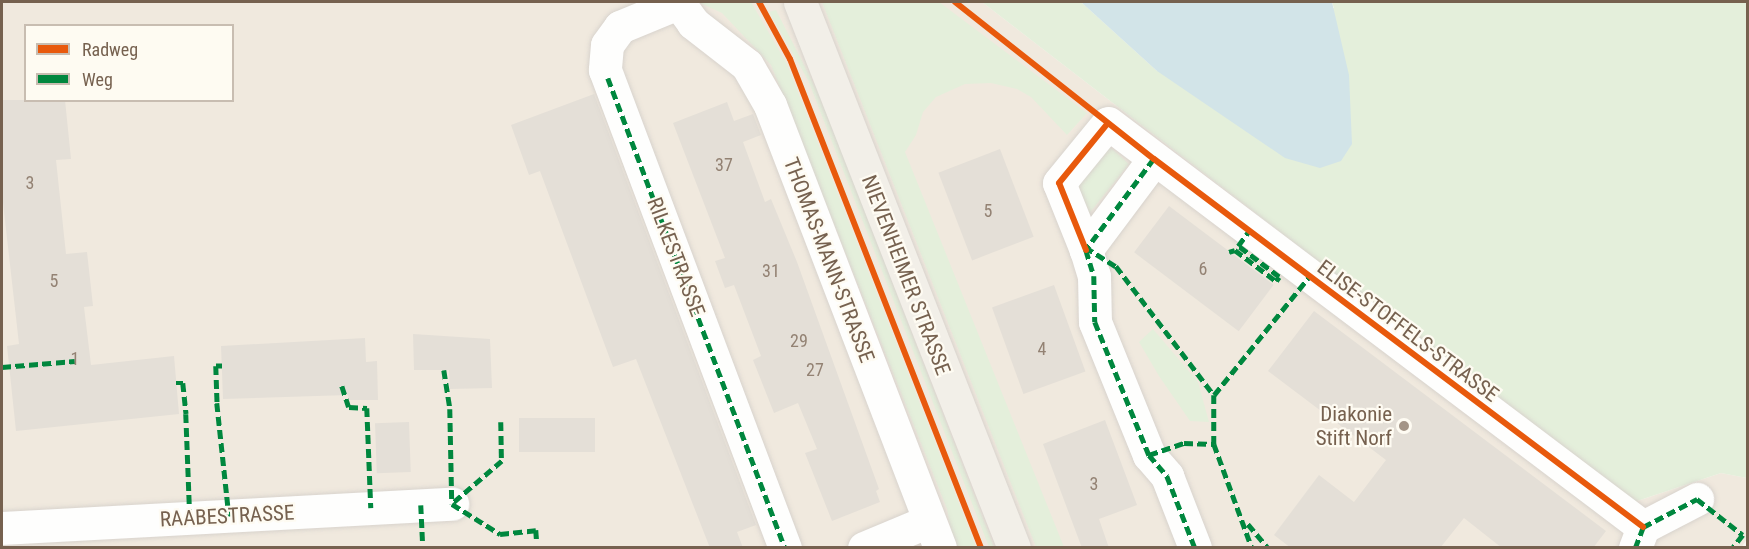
<!DOCTYPE html>
<html>
<head>
<meta charset="utf-8">
<style>
  body { margin:0 }
  #map { position:relative; width:1749px; height:549px; overflow:hidden; background:#f8f6f0; font-family:"Roboto Condensed",sans-serif }
  div>[style] { position:absolute }
  [style*='--x'] { left:calc(var(--x)*1px); top:calc(var(--y)*1px); width:calc(var(--w)*1px); rotate:calc(var(--a)*1deg) }
  .residential>* { inset:0; background:#f0e9de }
  .green>* { inset:0; background:#e4efdb }
  .water>* { inset:0; background:#d2e4e8 }
  .building>* { inset:0; background:#e4dfd7; transform-origin:0 0 }
  .roads { filter:drop-shadow(0 0 2px #d8d3cd) drop-shadow(0 0 2px #d8d3cd) }
  .minor>* { height:33px; margin:-16.5px; padding:0 16.5px; transform-origin:16.5px; border-radius:16.5px; background:#fefefd }
  .major>* { height:33px; margin:-16.5px; padding:0 16.5px; transform-origin:16.5px; border-radius:16.5px; background:#f2efe8 }
  .quiet>* { height:4.5px; margin-top:-2.25px; transform-origin:0; background:repeating-linear-gradient(90deg,#00873e 0 9px,transparent 0 13.5px) }
  .cycleway>* { height:6px; margin:-3px; padding:0 3px; transform-origin:3px; border-radius:3px; background:#e8590c }
  .dots>* { width:16px; height:16px; translate:-50% -50%; box-sizing:border-box; border:3px solid #fefbf2; border-radius:50% }
  span { translate:-50% -50%; white-space:nowrap; text-align:center; line-height:1.15; -webkit-text-stroke:4.5px #fefbf2; paint-order:stroke }
  .number-label { font-size:18px; color:#938273 }
  .number-label span { -webkit-text-stroke-width:0 }
  .street-label { font-size:21px; color:#76614f }
  .poi-label { font-size:21px; color:#76614f }
  .right { translate:-100% -50%; text-align:right }
  .frame { position:absolute; inset:0; border:3px solid #76614f; pointer-events:none }
  .legend { position:absolute; left:24px; top:24px; width:210px; height:78px; box-sizing:border-box; background:#fefbf2; border:2px solid #c8bdb1; margin:0; padding:8px 10px; list-style:none; font-size:18px; color:#76614f }
  .legend li { display:flex; align-items:center; gap:12px; height:30px }
  .legend b { width:30px; border:2px solid #c8bdb1 }
</style>
</head>
<body>
<div id="map">
  <div class="residential">
    <div style="clip-path:polygon(evenodd,2px 2px,982px 2px,1631px 503px,1721px 473px,1747px 478px,1747px 539px,1741px 548px,2px 547px,2px 2px,26px 26px,232px 26px,232px 100px,26px 100px,26px 26px)"></div>
  </div>
  <div class="green">
    <div style="clip-path:polygon(698px 2px,751px 2px,787px 64px,976px 547px,957px 547px,952px 536px,947px 509px,771px 65px,722px 13px)"></div>
    <div style="clip-path:polygon(822px 2px,939px 2px,1087px 113px,1067px 135px,1031px 97px,1017px 89px,991px 83px,965px 84px,936px 97px,923px 112px,916px 135px,905px 152px,1064px 547px,1036px 547px)"></div>
    <div style="clip-path:polygon(982px 2px,1081px 2px,1157px 71px,1334px 8px,1332px 2px,1747px 2px,1747px 478px,1721px 473px,1631px 503px)"></div>
    <div style="clip-path:polygon(776px 10px,823px 102px,994px 547px,989px 547px,808px 80px,769px 12px)"></div>
    <div style="clip-path:polygon(1102px 147px,1110px 147px,1129px 164px,1088px 215px,1075px 182px)"></div>
    <div style="clip-path:polygon(1153px 329px,1198px 382px,1209px 422px,1190px 421px,1159px 376px,1139px 342px)"></div>
  </div>
  <div class="water">
    <div style="clip-path:polygon(1081px 2px,1332px 2px,1349px 75px,1352px 144px,1341px 161px,1320px 168px,1285px 158px,1157px 71px)"></div>
  </div>
  <div class="building">
    <div style="clip-path:polygon(594px 94px,756px 525px,737px 532px,743px 548px,710px 548px,636px 359px,613px 367px,540px 171px,529px 175px,511px 125px)"></div>
    <div style="clip-path:polygon(2px 100px,65px 100px,71px 159px,56px 160px,66px 254px,87px 252px,93px 306px,84px 307px,91px 365px,174px 356px,179px 414px,16px 431px,7px 346px,19px 344px,2px 194px)"></div>
    <div style="clip-path:polygon(727px 102px,734px 121px,753px 114px,761px 135px,743px 142px,765px 202px,771px 199px,797px 262px,879px 489px,876px 491px,880px 502px,832px 521px,805px 453px,817px 449px,798px 403px,774px 413px,753px 360px,761px 356px,734px 285px,725px 288px,715px 261px,725px 258px,673px 123px)"></div>
    <div style="left:1000px;top:149px;width:94px;height:66px;rotate:69deg"></div>
    <div style="left:1169px;top:206px;width:131px;height:58px;rotate:37deg"></div>
    <div style="left:1054px;top:285px;width:92px;height:66px;rotate:70deg"></div>
    <div style="clip-path:polygon(1314px 311px,1606px 531px,1593px 548px,1502px 548px,1464px 518px,1440px 548px,1291px 548px,1274px 535px,1319px 475px,1354px 502px,1386px 460px,1268px 371px)"></div>
    <div style="clip-path:polygon(413px 334px,490px 339px,492px 388px,450px 389px,449px 370px,414px 370px)"></div>
    <div style="clip-path:polygon(365px 338px,366px 362px,377px 361px,378px 400px,349px 400px,348px 395px,223px 399px,221px 346px)"></div>
    <div style="left:595px;top:418px;width:34px;height:76px;rotate:90deg"></div>
    <div style="clip-path:polygon(1105px 420px,1137px 505px,1099px 519px,1109px 548px,1082px 548px,1043px 444px)"></div>
    <div style="left:409px;top:422px;width:50px;height:34px;rotate:88deg"></div>
  </div>
  <div class="roads">
    <div class="minor">
      <div style="--x:678;--y:2;--w:26;--a:54"></div>
      <div style="--x:693;--y:23;--w:68;--a:37.9"></div>
      <div style="--x:747;--y:65;--w:46;--a:60.1"></div>
      <div style="--x:770;--y:105;--w:474;--a:69"></div>
      <div style="--x:678;--y:3;--w:63;--a:157.5"></div>
      <div style="--x:620;--y:27;--w:22;--a:126"></div>
      <div style="--x:607;--y:45;--w:25;--a:95"></div>
      <div style="--x:605;--y:70;--w:511;--a:69.37"></div>
      <div style="--x:1154;--y:159;--w:114;--a:126.8"></div>
      <div style="--x:1086;--y:250;--w:27;--a:73"></div>
      <div style="--x:1094;--y:276;--w:46;--a:88.8"></div>
      <div style="--x:1095;--y:322;--w:144;--a:67.9"></div>
      <div style="--x:1149;--y:455;--w:28;--a:49"></div>
      <div style="--x:1167;--y:476;--w:77;--a:68.7"></div>
      <div style="--x:1086;--y:250;--w:72;--a:-111.9"></div>
      <div style="--x:1059;--y:183;--w:77;--a:-50.8"></div>
      <div style="--x:1108;--y:123;--w:670;--a:37.06"></div>
      <div style="--x:2;--y:528;--w:451;--a:-3.1"></div>
      <div style="--x:864;--y:548;--w:70;--a:-22.6"></div>
      <div style="--x:1635;--y:548;--w:22;--a:-69"></div>
      <div style="--x:1643;--y:527;--w:61;--a:-27.4"></div>
    </div>
    <div class="major">
      <div style="--x:800;--y:2;--w:586;--a:68.6"></div>
    </div>
  </div>
  <div class="quiet">
    <div style="--x:608;--y:78;--w:502;--a:69.36"></div>
    <div style="--x:1154;--y:159;--w:114;--a:126.8"></div>
    <div style="--x:1086;--y:250;--w:27;--a:73"></div>
    <div style="--x:1094;--y:276;--w:46;--a:88.8"></div>
    <div style="--x:1095;--y:322;--w:144;--a:67.9"></div>
    <div style="--x:1149;--y:455;--w:28;--a:49"></div>
    <div style="--x:1167;--y:476;--w:77;--a:68.7"></div>
    <div style="--x:1085;--y:247;--w:36;--a:32"></div>
    <div style="--x:1116;--y:266;--w:162;--a:52.8"></div>
    <div style="--x:1214;--y:395;--w:49;--a:90"></div>
    <div style="--x:1214;--y:444;--w:111;--a:69.9"></div>
    <div style="--x:1229;--y:252;--w:6;--a:-18"></div>
    <div style="--x:1235;--y:250;--w:51;--a:37.1"></div>
    <div style="--x:1276;--y:281;--w:5;--a:-53"></div>
    <div style="--x:1279;--y:277;--w:51;--a:-142.9"></div>
    <div style="--x:1238;--y:246;--w:19;--a:-54"></div>
    <div style="--x:222;--y:366;--w:6;--a:180"></div>
    <div style="--x:216;--y:366;--w:37;--a:88"></div>
    <div style="--x:217;--y:403;--w:114;--a:83.9"></div>
    <div style="--x:2;--y:367;--w:73;--a:-4.7"></div>
    <div style="--x:444;--y:370;--w:39;--a:81"></div>
    <div style="--x:450;--y:409;--w:95;--a:88.8"></div>
    <div style="--x:176;--y:383;--w:7;--a:0"></div>
    <div style="--x:183;--y:383;--w:31;--a:84"></div>
    <div style="--x:186;--y:414;--w:104;--a:87.8"></div>
    <div style="--x:342;--y:386;--w:22;--a:72"></div>
    <div style="--x:349;--y:407;--w:18;--a:3"></div>
    <div style="--x:367;--y:408;--w:100;--a:87.7"></div>
    <div style="--x:1214;--y:395;--w:151;--a:-51.2"></div>
    <div style="--x:501;--y:422;--w:39;--a:89"></div>
    <div style="--x:502;--y:461;--w:66;--a:139.3"></div>
    <div style="--x:452;--y:504;--w:57;--a:32"></div>
    <div style="--x:500;--y:534;--w:36;--a:-6"></div>
    <div style="--x:536;--y:530;--w:13;--a:86"></div>
    <div style="--x:1149;--y:455;--w:37;--a:-19"></div>
    <div style="--x:1184;--y:443;--w:30;--a:2"></div>
    <div style="--x:421;--y:505;--w:43;--a:87.3"></div>
    <div style="--x:1248;--y:524;--w:31;--a:50"></div>
    <div style="--x:1635;--y:548;--w:22;--a:-69"></div>
    <div style="--x:1643;--y:527;--w:61;--a:-27.4"></div>
    <div style="--x:1697;--y:499;--w:58;--a:38"></div>
    <div style="--x:1743;--y:535;--w:16;--a:128"></div>
  </div>
  <div class="cycleway">
    <div style="--x:759;--y:2;--w:65;--a:61.5"></div>
    <div style="--x:790;--y:59;--w:525;--a:68.66"></div>
    <div style="--x:955;--y:2;--w:253;--a:38.3"></div>
    <div style="--x:1154;--y:159;--w:612;--a:36.96"></div>
    <div style="--x:1086;--y:250;--w:72;--a:-111.9"></div>
    <div style="--x:1059;--y:183;--w:77;--a:-50.8"></div>
  </div>
  <div class="dots">
    <div style="left:1404px;top:426px;background:#a49587"></div>
  </div>
  <div class="number-label">
    <span style="left:724px;top:165px">37</span>
    <span style="left:30px;top:183px">3</span>
    <span style="left:988px;top:211px">5</span>
    <span style="left:1203px;top:269px">6</span>
    <span style="left:771px;top:271px">31</span>
    <span style="left:54px;top:281px">5</span>
    <span style="left:799px;top:341px">29</span>
    <span style="left:1042px;top:349px">4</span>
    <span style="left:75px;top:359px">1</span>
    <span style="left:815px;top:370px">27</span>
    <span style="left:1094px;top:484px">3</span>
  </div>
  <div class="street-label">
    <span style="left:676px;top:257px;rotate:69deg">RILKESTRASSE</span>
    <span style="left:829px;top:260px;rotate:69deg">THOMAS-MANN-STRASSE</span>
    <span style="left:906px;top:275px;rotate:69deg">NIEVENHEIMER STRASSE</span>
    <span style="left:1408px;top:331px;rotate:37deg">ELISE-STOFFELS-STRASSE</span>
    <span style="left:227px;top:516px;rotate:-3deg">RAABESTRASSE</span>
  </div>
  <div class="poi-label">
    <span class="right" style="left:1392px;top:426px">Diakonie<br>Stift Norf</span>
  </div>
  <div class="frame"></div>
  <ul class="legend">
  <li><b style="height:8px;background:#e8590c"></b>Radweg</li>
  <li><b style="height:8px;background:#00873e"></b>Weg</li>
  </ul>
</div>
</body>
</html>
